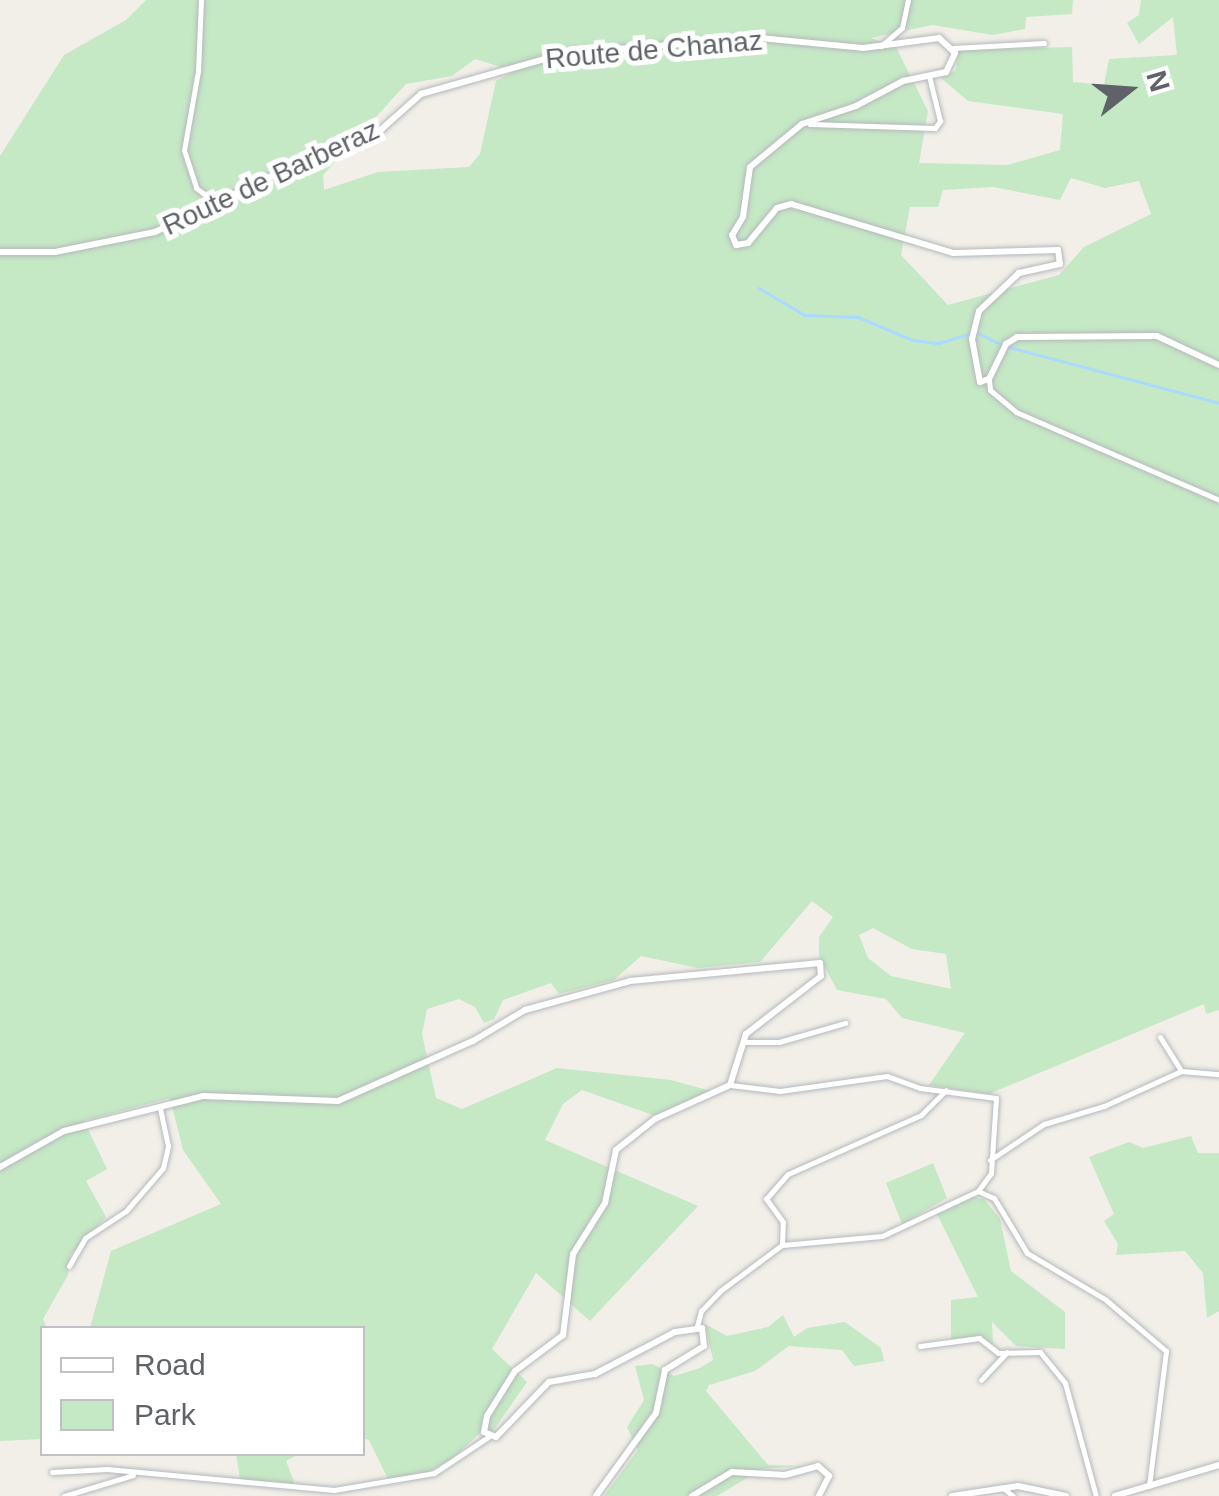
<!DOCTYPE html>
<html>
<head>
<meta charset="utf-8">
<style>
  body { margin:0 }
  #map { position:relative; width:1219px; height:1496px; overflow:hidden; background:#f1efe8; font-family:Arial,sans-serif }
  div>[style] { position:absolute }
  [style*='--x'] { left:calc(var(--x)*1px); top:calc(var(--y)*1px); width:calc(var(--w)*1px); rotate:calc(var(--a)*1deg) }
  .green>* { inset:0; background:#c5e8c5 }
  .stream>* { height:2.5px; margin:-1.25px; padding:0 1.25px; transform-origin:1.25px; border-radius:1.25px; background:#aadaff }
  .roads { filter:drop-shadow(0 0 2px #b5b8bc) drop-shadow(0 0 2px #b5b8bc) }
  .minor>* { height:5px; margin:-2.5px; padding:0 2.5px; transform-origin:2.5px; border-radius:2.5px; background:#fff }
  .tertiary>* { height:6px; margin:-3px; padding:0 3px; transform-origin:3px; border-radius:3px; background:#fff }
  span { translate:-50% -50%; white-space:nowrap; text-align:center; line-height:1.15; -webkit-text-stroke:10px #fff; paint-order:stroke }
  .street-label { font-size:28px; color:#5f6368 }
  .legend { position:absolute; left:40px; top:1326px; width:325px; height:130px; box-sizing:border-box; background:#fff; border:2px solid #bfc1c3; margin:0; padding:12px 18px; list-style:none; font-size:30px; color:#5f6368 }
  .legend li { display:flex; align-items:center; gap:20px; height:50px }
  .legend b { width:50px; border:2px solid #bfc1c3 }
  .north { position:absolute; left:1079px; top:40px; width:100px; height:100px; -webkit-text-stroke:8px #fff; paint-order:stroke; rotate:73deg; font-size:28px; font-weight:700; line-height:40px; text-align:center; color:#5f6368 }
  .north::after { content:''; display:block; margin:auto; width:35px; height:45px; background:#5f6368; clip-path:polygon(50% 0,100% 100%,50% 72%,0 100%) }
</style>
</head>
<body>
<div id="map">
  <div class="green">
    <div style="clip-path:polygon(evenodd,146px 0,1073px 0,1072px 14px,1026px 17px,1025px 29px,993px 35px,932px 25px,871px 38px,896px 47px,928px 111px,919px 163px,1007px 165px,1060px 150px,1063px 114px,968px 101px,941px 78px,956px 70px,958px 50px,1072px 47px,1073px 82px,1104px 85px,1109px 59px,1177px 55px,1173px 17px,1139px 44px,1127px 23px,1139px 15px,1141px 0,1219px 0,1219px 1010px,1206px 1014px,1204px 1004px,989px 1094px,929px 1085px,965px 1033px,902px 1018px,886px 999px,837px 990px,819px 956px,819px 937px,833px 917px,812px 901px,760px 962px,698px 968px,641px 956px,614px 980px,559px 994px,551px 983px,503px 1000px,494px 1019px,484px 1023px,475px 1007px,459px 999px,427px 1009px,422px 1034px,436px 1098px,462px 1109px,557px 1068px,671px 1080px,714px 1092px,653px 1115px,582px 1090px,563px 1104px,545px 1140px,698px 1206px,590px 1321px,536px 1273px,492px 1349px,527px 1382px,493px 1431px,481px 1432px,451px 1460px,425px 1473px,388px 1479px,369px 1440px,363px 1438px,362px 1328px,90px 1328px,111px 1251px,221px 1204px,183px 1150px,170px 1098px,84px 1121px,107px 1169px,86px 1181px,106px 1217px,70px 1255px,68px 1275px,43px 1319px,46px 1326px,81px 1328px,42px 1328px,42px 1439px,0 1441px,0 156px,64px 55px,126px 20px,146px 0,475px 59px,514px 71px,496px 81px,480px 154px,469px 167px,378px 172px,324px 190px,323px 175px,406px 84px,452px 76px,475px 59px,146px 0,1071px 178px,1105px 188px,1139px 181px,1151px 214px,1084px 247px,1059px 275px,948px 305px,901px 255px,910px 207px,938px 207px,943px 190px,993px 187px,1060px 200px,1071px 178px,146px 0,873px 928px,912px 949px,946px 954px,951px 989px,891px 976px,868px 958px,859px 935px,873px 928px)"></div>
    <div style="clip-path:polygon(1191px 1136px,1198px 1153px,1219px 1153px,1219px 1311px,1207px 1318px,1203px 1273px,1185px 1251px,1116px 1255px,1118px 1244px,1104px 1221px,1114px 1214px,1089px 1157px,1129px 1142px,1143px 1148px)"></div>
    <div style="clip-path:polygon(933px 1163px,947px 1198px,902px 1224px,886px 1183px)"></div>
    <div style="clip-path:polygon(972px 1197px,984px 1199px,1000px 1219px,1011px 1271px,1065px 1312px,1065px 1349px,1016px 1346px,992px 1322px,993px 1344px,978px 1336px,951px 1340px,951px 1300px,978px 1297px,936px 1212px)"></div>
    <div style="clip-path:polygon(783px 1315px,794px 1337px,807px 1328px,845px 1322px,881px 1348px,884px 1361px,854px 1366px,842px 1350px,789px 1346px,755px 1371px,709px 1385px,706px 1391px,768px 1465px,802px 1466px,762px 1469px,717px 1496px,604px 1496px,638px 1450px,627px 1427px,644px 1400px,635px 1366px,653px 1364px,674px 1376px,700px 1368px,713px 1360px,705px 1324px,727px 1336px,768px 1327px)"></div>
    <div style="clip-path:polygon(236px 1454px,299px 1454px,286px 1461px,296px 1487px,240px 1479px)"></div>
  </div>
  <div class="stream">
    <div style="--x:759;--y:288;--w:53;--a:30.4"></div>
    <div style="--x:805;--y:315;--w:53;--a:2.2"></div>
    <div style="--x:858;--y:317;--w:60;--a:22.7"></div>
    <div style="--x:913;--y:340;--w:26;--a:7"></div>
    <div style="--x:939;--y:343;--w:30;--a:-17"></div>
    <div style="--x:978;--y:333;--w:25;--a:26"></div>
    <div style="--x:1009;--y:347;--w:217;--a:14.9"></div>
  </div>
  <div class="roads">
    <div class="minor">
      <div style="--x:201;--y:0;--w:71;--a:92.4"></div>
      <div style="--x:198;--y:71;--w:80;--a:100"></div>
      <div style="--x:184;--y:150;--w:40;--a:72"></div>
      <div style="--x:196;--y:188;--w:24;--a:36"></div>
      <div style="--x:881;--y:46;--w:28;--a:-41"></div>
      <div style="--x:902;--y:28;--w:29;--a:-78"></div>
      <div style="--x:953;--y:48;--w:91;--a:-3.1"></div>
      <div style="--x:810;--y:124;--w:125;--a:1.8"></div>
      <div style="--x:935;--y:128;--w:9;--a:-54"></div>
      <div style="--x:940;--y:121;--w:46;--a:-103.7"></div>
      <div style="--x:989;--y:380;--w:10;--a:84"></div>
      <div style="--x:990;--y:390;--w:34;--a:40"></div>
      <div style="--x:1016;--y:412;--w:221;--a:23.4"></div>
      <div style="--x:1160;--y:1037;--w:40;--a:58"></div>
      <div style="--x:744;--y:1042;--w:35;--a:0"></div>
      <div style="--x:779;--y:1042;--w:69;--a:-16.1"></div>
      <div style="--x:990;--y:1160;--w:65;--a:-33.7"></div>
      <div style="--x:1044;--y:1124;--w:63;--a:-16.7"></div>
      <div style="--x:1104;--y:1106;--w:85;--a:-24.4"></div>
      <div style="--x:1181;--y:1071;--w:38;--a:5"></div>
      <div style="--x:978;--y:1191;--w:17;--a:24"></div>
      <div style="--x:994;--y:1198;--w:64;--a:59"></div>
      <div style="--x:1027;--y:1253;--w:92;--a:30.7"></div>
      <div style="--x:1106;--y:1300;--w:79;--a:40.4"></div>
      <div style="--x:1166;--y:1351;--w:136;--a:97.2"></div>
      <div style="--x:782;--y:1245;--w:23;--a:-88"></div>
      <div style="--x:783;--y:1222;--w:29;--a:-126"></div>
      <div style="--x:766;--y:1199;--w:33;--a:-49"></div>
      <div style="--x:788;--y:1174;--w:145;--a:-23.9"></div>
      <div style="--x:921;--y:1115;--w:35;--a:-45"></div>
      <div style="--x:69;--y:1266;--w:32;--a:-60"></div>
      <div style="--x:85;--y:1238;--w:49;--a:-33.4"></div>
      <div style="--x:126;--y:1211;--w:57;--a:-49.3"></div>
      <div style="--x:163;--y:1168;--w:23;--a:-77"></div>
      <div style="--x:168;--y:1146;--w:40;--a:-102"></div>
      <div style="--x:697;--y:1326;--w:16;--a:-75"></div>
      <div style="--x:701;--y:1311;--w:28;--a:-46"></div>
      <div style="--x:720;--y:1291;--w:77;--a:-36.6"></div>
      <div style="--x:782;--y:1245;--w:100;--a:-5.1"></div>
      <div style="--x:882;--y:1236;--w:106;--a:-25.1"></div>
      <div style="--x:978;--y:1191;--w:22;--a:-54"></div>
      <div style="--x:991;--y:1173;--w:75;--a:-86.2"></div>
      <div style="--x:996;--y:1098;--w:77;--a:-172.5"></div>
      <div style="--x:920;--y:1088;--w:35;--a:-160"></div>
      <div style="--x:887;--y:1076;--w:108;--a:172"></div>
      <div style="--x:780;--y:1091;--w:50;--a:-173.2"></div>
      <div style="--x:920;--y:1346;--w:60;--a:-7.7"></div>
      <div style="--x:979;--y:1338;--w:24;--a:38"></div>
      <div style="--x:998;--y:1353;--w:42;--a:-1.4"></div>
      <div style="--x:1040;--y:1352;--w:40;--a:51"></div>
      <div style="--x:1065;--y:1383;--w:117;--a:74.7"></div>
      <div style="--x:981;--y:1380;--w:38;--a:-47"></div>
      <div style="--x:52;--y:1472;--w:55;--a:-3.1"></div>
      <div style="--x:107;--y:1469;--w:228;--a:5.3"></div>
      <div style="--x:334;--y:1490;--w:101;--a:-9.6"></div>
      <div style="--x:434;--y:1473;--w:65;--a:-33.7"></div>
      <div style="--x:1003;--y:1488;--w:13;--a:39"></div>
      <div style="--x:64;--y:1496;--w:72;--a:-16.9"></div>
    </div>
    <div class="tertiary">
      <div style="--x:0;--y:252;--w:55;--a:0"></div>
      <div style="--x:55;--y:252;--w:102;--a:-11.3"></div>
      <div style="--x:155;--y:232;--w:185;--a:-25.6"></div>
      <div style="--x:322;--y:152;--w:56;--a:-17.8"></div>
      <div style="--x:375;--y:135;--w:62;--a:-41.7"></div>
      <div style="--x:421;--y:94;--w:151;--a:-15.8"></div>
      <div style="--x:566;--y:53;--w:195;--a:-4.4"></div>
      <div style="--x:760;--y:38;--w:103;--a:5.5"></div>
      <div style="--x:863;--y:48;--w:77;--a:-7.5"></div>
      <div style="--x:939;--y:38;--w:22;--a:43"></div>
      <div style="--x:955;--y:53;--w:21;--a:115"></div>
      <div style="--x:946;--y:72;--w:44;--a:168.2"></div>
      <div style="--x:903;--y:81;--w:53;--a:152"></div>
      <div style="--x:856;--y:106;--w:57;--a:161.6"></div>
      <div style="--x:802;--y:124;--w:67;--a:140.4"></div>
      <div style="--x:750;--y:167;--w:50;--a:98"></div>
      <div style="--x:743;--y:217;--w:21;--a:121"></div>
      <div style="--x:732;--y:235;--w:11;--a:68"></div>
      <div style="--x:736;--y:245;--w:12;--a:-9"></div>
      <div style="--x:748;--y:243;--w:45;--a:-50.4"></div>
      <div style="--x:777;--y:208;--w:15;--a:-16"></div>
      <div style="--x:791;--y:204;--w:169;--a:16.8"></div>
      <div style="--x:953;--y:253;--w:105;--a:-1.6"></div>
      <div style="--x:1058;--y:250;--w:14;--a:82"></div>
      <div style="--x:1060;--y:264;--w:42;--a:167.6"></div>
      <div style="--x:1019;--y:273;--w:55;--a:136.5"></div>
      <div style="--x:979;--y:311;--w:29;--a:104"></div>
      <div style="--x:972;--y:339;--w:44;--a:79.5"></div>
      <div style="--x:980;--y:382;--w:9;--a:-18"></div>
      <div style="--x:989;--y:379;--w:39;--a:-64"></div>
      <div style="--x:1006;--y:344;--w:13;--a:-32"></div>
      <div style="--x:1017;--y:337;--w:140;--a:-0.4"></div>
      <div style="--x:1157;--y:336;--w:68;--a:25.1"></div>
      <div style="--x:0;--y:1167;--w:73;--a:-29.4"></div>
      <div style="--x:64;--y:1131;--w:143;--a:-14.1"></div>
      <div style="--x:203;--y:1096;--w:135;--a:2.1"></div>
      <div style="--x:338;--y:1101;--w:148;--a:-24"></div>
      <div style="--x:473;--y:1041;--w:61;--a:-30.8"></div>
      <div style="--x:525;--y:1010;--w:109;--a:-15.4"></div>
      <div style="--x:630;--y:981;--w:191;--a:-5.4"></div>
      <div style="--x:820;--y:963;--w:13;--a:86"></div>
      <div style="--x:821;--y:976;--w:95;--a:142.3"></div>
      <div style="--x:746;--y:1034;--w:53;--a:107.4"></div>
      <div style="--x:730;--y:1085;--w:82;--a:155.6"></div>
      <div style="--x:655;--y:1119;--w:50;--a:141.5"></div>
      <div style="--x:616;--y:1150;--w:54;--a:101.7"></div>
      <div style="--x:605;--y:1203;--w:60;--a:122.1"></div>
      <div style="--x:573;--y:1254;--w:82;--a:97"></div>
      <div style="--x:563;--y:1335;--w:60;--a:143.1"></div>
      <div style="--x:515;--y:1371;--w:53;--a:121.9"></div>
      <div style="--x:487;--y:1416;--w:16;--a:101"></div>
      <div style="--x:484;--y:1432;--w:13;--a:23"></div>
      <div style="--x:496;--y:1437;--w:76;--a:-46.1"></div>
      <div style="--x:549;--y:1382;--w:47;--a:-9.9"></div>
      <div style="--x:595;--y:1374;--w:90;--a:-27.7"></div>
      <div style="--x:675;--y:1332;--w:27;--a:-8"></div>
      <div style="--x:702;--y:1328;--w:18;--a:84"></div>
      <div style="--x:704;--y:1346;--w:46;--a:148.4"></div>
      <div style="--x:665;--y:1370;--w:44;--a:101.8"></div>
      <div style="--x:656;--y:1413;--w:102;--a:125.9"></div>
      <div style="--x:692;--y:1496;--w:47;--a:-31"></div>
      <div style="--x:732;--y:1472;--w:53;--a:3.2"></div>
      <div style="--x:785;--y:1475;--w:34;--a:-15"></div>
      <div style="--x:818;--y:1466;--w:15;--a:42"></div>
      <div style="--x:829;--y:1476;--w:22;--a:117"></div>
      <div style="--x:952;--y:1496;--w:67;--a:-8.6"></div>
      <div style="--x:1018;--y:1486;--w:49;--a:11.8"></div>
      <div style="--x:1115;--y:1496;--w:109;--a:-16.6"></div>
    </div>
  </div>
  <div class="street-label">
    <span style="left:654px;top:50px;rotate:-5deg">Route de Chanaz</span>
    <span style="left:271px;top:178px;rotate:-25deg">Route de Barberaz</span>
  </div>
  <ul class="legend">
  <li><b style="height:12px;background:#fff"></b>Road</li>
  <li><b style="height:28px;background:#c5e8c5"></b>Park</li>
  </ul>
  <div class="north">N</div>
</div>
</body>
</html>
